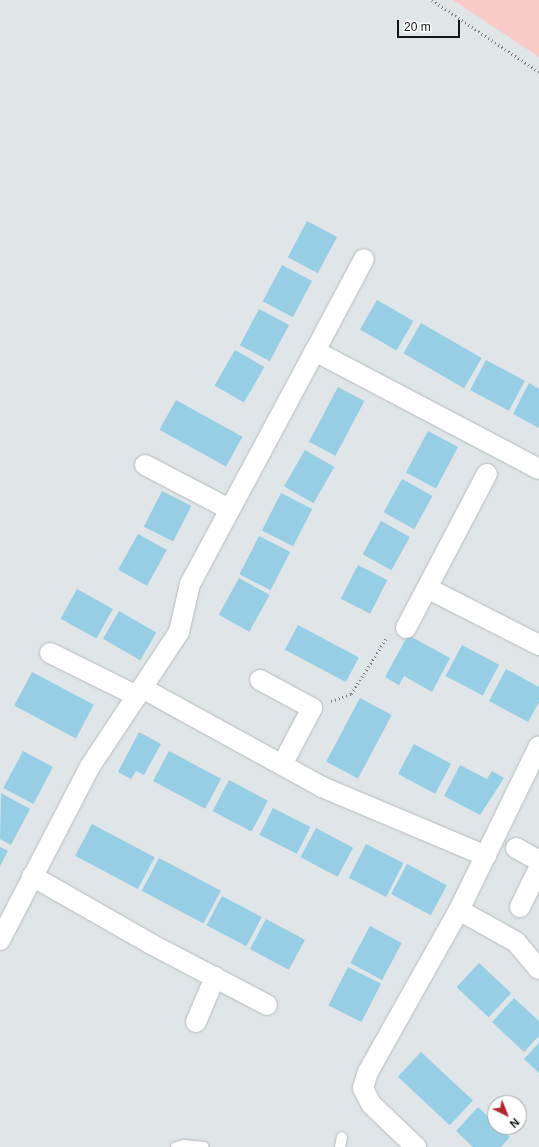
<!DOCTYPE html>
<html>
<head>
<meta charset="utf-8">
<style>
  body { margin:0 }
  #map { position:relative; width:539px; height:1147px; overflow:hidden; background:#e0e5e8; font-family:Arial,sans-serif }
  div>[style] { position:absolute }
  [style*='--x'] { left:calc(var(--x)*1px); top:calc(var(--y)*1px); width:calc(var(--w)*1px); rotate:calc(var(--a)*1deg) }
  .green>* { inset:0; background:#f9cac6 }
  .building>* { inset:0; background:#95cee5; transform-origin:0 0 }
  .path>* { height:2.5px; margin-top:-1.25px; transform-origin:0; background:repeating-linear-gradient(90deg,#76787a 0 1px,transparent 0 4px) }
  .roads { filter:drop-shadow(0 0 1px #b5babc) drop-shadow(0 0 1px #b5babc) }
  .lane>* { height:10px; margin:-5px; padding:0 5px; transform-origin:5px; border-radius:5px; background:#fff }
  .street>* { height:20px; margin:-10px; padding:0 10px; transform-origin:10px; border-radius:10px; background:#fff }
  span { translate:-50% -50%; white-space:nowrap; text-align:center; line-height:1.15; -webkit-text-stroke:3px #fff; paint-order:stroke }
  .north { position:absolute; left:487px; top:1095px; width:40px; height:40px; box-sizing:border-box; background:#fff; border:1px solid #a1a1a1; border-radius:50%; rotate:137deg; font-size:11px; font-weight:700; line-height:16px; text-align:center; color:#131415 }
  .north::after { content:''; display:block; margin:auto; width:14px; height:18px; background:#b4232b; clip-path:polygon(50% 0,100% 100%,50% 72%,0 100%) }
  .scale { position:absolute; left:397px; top:20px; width:63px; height:18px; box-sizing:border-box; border:2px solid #131415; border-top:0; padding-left:5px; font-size:12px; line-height:14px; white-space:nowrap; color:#131415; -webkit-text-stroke:3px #fff; paint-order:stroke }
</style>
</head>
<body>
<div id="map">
  <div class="green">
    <div style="clip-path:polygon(453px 0,539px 0,539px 57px)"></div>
  </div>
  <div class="building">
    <div style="left:307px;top:221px;width:34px;height:41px;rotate:28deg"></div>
    <div style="left:282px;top:265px;width:34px;height:41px;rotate:28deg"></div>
    <div style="left:377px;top:300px;width:42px;height:34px;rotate:30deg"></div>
    <div style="left:259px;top:309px;width:34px;height:41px;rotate:28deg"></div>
    <div style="left:421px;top:323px;width:70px;height:35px;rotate:30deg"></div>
    <div style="left:235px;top:350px;width:34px;height:41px;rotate:30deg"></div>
    <div style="left:486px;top:360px;width:44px;height:34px;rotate:28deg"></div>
    <div style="clip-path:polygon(529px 383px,539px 389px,539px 428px,513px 414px)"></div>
    <div style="left:338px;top:387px;width:30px;height:62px;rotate:28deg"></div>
    <div style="left:176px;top:400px;width:76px;height:34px;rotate:29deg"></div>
    <div style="left:428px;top:431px;width:34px;height:47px;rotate:28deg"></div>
    <div style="left:305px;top:450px;width:34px;height:42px;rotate:30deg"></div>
    <div style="left:402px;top:479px;width:35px;height:38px;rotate:29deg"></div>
    <div style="left:162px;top:491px;width:33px;height:40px;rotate:27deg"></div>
    <div style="left:281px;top:493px;width:35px;height:42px;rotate:27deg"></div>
    <div style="left:381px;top:521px;width:33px;height:38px;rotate:29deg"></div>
    <div style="left:138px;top:534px;width:33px;height:41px;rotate:29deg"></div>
    <div style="left:259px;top:536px;width:35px;height:43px;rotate:27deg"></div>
    <div style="left:358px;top:565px;width:33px;height:38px;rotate:27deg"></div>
    <div style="left:239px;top:578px;width:35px;height:42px;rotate:29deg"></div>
    <div style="left:77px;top:589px;width:41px;height:34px;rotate:29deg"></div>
    <div style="left:119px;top:611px;width:43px;height:32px;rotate:30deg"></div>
    <div style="left:298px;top:625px;width:69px;height:28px;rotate:28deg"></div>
    <div style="clip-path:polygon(408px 635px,450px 658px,432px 692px,404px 676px,399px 685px,385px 677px)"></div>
    <div style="left:462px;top:645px;width:42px;height:35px;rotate:28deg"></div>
    <div style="clip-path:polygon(506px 669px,539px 687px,539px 702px,528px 722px,489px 701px)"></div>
    <div style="left:32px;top:672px;width:70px;height:38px;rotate:28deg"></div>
    <div style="left:360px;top:698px;width:36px;height:72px;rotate:28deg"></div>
    <div style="clip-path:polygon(139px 732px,161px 744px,144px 775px,136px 771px,131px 779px,118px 772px)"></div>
    <div style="left:414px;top:744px;width:42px;height:34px;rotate:28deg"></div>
    <div style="left:23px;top:751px;width:34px;height:42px;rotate:28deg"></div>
    <div style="left:169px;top:751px;width:59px;height:34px;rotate:28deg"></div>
    <div style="clip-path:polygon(460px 765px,487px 779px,492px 771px,504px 778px,480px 815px,444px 796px)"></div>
    <div style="left:229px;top:780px;width:44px;height:35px;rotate:28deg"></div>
    <div style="clip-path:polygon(1px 793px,30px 809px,11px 845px,0 839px)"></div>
    <div style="left:273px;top:808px;width:42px;height:30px;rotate:27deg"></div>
    <div style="left:92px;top:824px;width:71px;height:36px;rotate:28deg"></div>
    <div style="left:316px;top:828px;width:42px;height:33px;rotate:28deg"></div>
    <div style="left:366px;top:844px;width:42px;height:38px;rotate:27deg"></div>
    <div style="clip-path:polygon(0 847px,8px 851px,0 866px)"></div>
    <div style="left:159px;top:858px;width:70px;height:37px;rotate:28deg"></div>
    <div style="left:407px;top:864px;width:45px;height:34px;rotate:28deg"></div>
    <div style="left:222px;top:896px;width:45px;height:33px;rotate:28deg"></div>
    <div style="left:266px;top:919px;width:44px;height:34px;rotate:28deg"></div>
    <div style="left:370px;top:926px;width:36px;height:42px;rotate:28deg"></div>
    <div style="left:479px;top:963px;width:44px;height:33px;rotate:43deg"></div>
    <div style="left:348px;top:967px;width:37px;height:43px;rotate:27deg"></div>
    <div style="clip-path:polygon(514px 998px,539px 1021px,539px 1036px,524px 1052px,492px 1022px)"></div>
    <div style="clip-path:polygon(539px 1043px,539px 1073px,524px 1059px)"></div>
    <div style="left:421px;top:1052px;width:71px;height:34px;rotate:43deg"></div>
    <div style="clip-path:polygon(478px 1107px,495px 1123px,495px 1127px,499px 1127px,510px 1137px,501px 1147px,473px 1147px,456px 1131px)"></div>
  </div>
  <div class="path">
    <div style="--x:432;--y:0;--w:129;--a:33.9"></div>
    <div style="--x:331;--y:701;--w:21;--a:-19"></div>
    <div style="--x:351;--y:694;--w:67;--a:-57.7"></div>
  </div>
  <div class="roads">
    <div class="lane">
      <div style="--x:176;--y:1147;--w:8;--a:-14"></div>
      <div style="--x:184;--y:1145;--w:20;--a:6"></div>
      <div style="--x:340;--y:1147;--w:10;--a:-79"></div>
    </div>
    <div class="street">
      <div style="--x:315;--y:351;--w:104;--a:-62"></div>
      <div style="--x:145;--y:465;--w:95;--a:27.6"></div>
      <div style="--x:427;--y:588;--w:126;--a:27"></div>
      <div style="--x:406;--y:628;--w:174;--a:-62.3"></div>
      <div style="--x:50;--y:653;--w:97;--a:26.3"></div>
      <div style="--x:260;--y:680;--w:59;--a:28.3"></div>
      <div style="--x:312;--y:708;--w:64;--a:117.8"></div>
      <div style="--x:142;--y:688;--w:205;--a:28.8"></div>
      <div style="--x:322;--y:787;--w:178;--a:22.8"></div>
      <div style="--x:516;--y:848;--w:26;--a:29"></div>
      <div style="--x:32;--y:876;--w:137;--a:29.7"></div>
      <div style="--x:151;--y:944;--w:131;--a:27.7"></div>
      <div style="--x:520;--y:907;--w:43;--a:-64"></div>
      <div style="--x:459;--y:910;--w:65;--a:29.3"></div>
      <div style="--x:516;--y:942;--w:35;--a:50"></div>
      <div style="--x:0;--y:940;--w:194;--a:-62.6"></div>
      <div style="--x:89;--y:768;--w:163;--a:-56.5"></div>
      <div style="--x:179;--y:632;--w:49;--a:-77.1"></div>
      <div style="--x:190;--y:584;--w:264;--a:-61.8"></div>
      <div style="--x:315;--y:351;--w:253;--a:27.8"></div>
      <div style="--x:196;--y:1022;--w:49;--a:-67.1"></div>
      <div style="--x:416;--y:1147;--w:62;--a:-136.3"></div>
      <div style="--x:371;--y:1104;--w:18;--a:-117"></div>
      <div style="--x:363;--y:1088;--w:17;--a:-73"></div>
      <div style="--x:368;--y:1072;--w:186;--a:-60.7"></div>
      <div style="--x:459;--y:910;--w:182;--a:-64"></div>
    </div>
  </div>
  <div class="north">N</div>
  <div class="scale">20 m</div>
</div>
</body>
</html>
